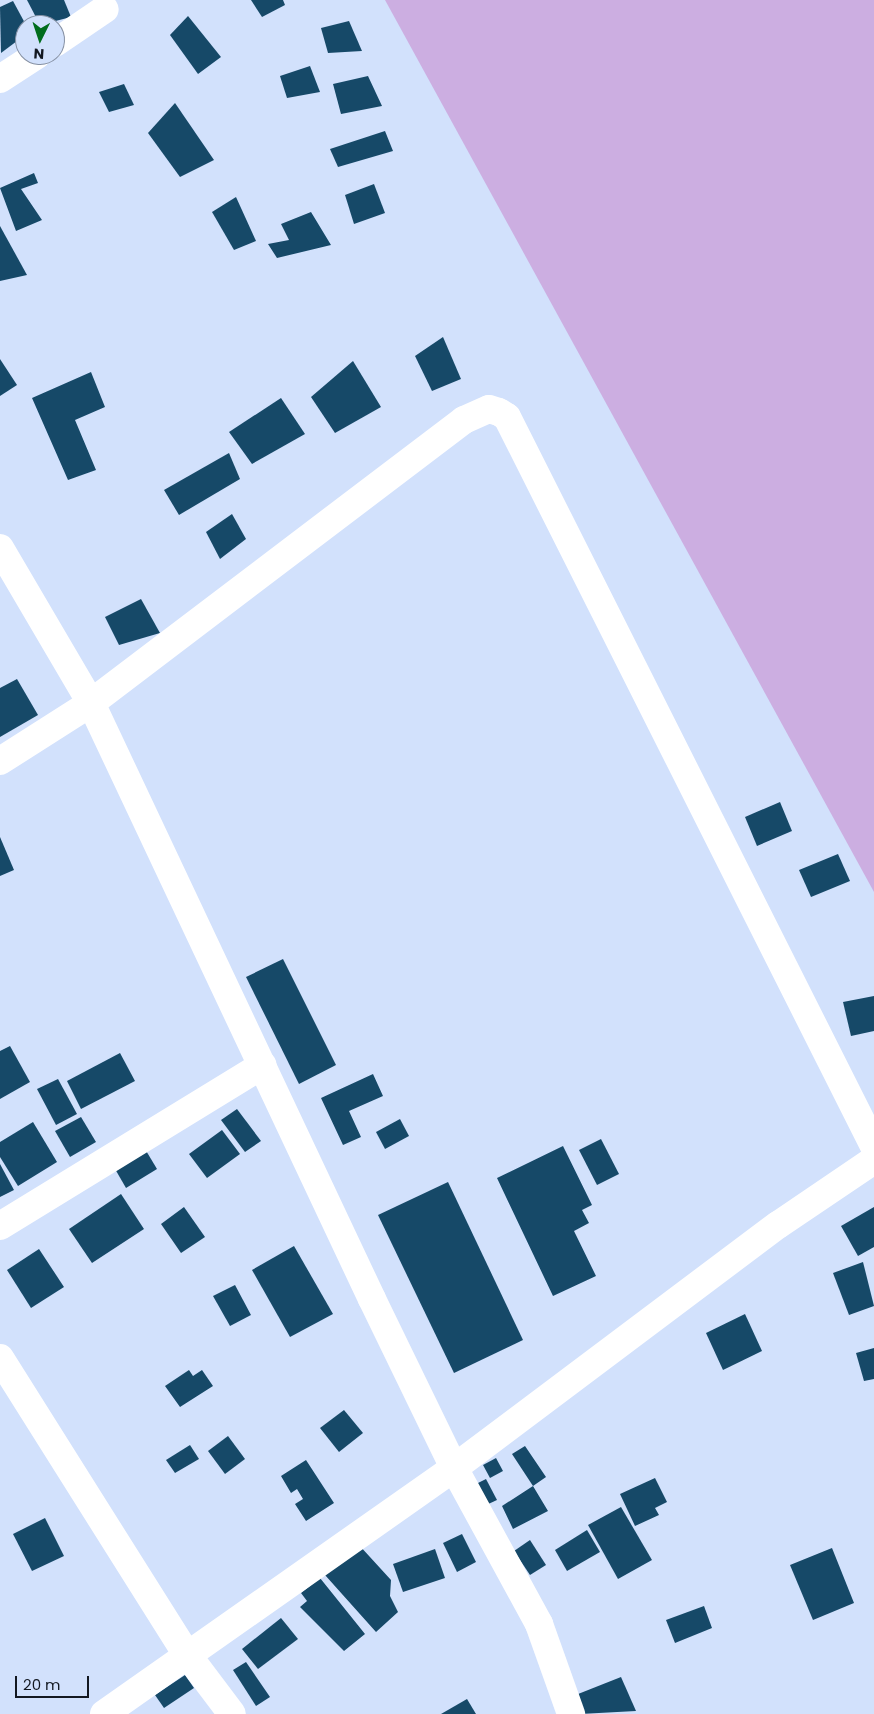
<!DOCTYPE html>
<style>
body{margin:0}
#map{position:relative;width:874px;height:1714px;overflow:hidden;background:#d2e1fc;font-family:Poppins,sans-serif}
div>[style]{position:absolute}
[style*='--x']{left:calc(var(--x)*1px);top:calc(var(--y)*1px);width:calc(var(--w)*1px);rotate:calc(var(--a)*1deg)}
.green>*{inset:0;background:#ccaee1}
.building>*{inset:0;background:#164968}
.minor>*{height:28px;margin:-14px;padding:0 14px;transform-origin:14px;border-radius:14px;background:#fff}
span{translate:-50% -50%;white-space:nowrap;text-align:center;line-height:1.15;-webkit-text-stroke:5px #d2e1fc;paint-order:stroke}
.north{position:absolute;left:15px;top:15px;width:50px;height:50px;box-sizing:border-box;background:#d2e1fc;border:1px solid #8691a4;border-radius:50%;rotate:184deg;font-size:14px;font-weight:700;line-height:20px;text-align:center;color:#131821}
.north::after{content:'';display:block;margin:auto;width:18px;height:22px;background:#016d1d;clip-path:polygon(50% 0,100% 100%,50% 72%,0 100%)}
.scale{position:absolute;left:15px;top:1676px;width:74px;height:22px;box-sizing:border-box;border:2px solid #131821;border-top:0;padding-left:6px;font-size:15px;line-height:18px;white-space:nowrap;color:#131821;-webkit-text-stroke:4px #d2e1fc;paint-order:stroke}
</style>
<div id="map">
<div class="green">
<div style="clip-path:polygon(385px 0,874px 0,874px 892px)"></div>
</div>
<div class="building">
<div style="clip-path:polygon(27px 0,64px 0,71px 17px,40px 25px)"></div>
<div style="clip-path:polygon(251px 0,283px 0,285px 5px,262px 17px)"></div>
<div style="clip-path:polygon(13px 1px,26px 25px,25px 35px,1px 53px,0 7px)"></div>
<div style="clip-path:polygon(188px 16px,221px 57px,198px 74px,170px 35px)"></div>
<div style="clip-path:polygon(349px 21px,362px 51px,328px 53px,321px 28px)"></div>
<div style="clip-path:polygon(310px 66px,320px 92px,287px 98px,280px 76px)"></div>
<div style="clip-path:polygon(368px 76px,382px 106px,341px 114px,333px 84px)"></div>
<div style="clip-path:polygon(124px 84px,134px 105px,109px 112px,99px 92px)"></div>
<div style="clip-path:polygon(175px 103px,214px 160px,180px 177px,148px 133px)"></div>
<div style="clip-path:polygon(385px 131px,393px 151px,338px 167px,330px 149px)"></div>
<div style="clip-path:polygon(34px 173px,38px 183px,21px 189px,42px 220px,16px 231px,0 188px)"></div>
<div style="clip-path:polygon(374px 184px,385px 213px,354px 224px,345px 195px)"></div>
<div style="clip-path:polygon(236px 197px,256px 241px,234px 250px,212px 212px)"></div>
<div style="clip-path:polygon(311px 212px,331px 245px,277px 258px,268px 244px,289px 240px,281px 224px)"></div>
<div style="clip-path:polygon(0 226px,27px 275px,0 281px)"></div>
<div style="clip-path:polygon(443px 337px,461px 379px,432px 391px,415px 356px)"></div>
<div style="clip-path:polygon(0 359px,17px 385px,0 396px)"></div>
<div style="clip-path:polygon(353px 361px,381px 407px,335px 433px,311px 397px)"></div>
<div style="clip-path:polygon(91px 372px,105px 407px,75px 420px,96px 470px,68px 480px,32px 398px)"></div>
<div style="clip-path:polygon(281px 398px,305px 434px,252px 464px,229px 432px)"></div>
<div style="clip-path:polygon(229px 453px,240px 479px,179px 515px,164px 490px)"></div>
<div style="clip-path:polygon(232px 514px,246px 539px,220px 559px,206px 532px)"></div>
<div style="clip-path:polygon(141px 599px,160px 633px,119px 645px,105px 617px)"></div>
<div style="clip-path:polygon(17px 679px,38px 715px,0 737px,0 688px)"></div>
<div style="clip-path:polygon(780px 802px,792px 831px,757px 846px,745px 817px)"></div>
<div style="clip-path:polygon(0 837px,14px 870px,0 876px)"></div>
<div style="clip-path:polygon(838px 854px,850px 881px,811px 897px,799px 870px)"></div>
<div style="clip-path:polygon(283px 959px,336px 1065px,299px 1084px,246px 977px)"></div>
<div style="clip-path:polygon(874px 996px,874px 1031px,851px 1036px,843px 1002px)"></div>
<div style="clip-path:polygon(10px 1046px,30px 1082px,0 1099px,0 1051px)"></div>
<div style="clip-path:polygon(120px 1053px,135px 1081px,81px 1109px,67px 1081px)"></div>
<div style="clip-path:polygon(373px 1074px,383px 1096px,349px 1111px,361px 1137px,343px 1145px,321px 1098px)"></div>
<div style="clip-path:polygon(58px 1079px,77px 1114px,56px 1125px,37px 1089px)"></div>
<div style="clip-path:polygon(237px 1109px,261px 1141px,245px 1152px,221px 1120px)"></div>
<div style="clip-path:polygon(81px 1117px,96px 1142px,70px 1157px,55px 1131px)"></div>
<div style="clip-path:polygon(400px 1119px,409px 1136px,385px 1149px,376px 1132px)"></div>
<div style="clip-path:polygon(33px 1122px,57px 1162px,18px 1186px,0 1157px,0 1142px)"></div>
<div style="clip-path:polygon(222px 1130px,240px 1154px,207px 1178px,189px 1154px)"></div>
<div style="clip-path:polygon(601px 1139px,619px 1174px,597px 1185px,579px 1150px)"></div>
<div style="clip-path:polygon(142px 1144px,157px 1169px,126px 1188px,111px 1162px)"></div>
<div style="clip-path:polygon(563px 1146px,592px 1205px,582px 1210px,589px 1223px,574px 1231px,596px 1276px,553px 1296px,497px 1178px)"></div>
<div style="clip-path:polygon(0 1164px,14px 1190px,0 1197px)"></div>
<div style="clip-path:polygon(448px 1182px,523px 1340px,454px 1373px,378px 1215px)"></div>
<div style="clip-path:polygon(121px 1194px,144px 1229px,92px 1263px,69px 1229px)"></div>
<div style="clip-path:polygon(184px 1207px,205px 1237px,181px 1253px,161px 1224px)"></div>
<div style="clip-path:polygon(874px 1207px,874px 1247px,858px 1256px,841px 1226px)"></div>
<div style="clip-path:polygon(294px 1246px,333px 1314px,290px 1337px,252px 1270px)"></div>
<div style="clip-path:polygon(39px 1249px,64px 1287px,31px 1308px,7px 1270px)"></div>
<div style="clip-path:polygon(863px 1262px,874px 1306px,849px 1315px,833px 1273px)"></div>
<div style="clip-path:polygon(235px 1285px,251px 1315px,230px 1326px,213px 1296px)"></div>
<div style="clip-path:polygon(745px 1314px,762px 1351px,723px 1370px,706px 1333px)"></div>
<div style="clip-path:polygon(874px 1348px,874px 1379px,864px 1381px,856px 1353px)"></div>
<div style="clip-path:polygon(189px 1370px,193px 1376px,202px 1370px,213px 1386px,180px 1407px,165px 1386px)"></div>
<div style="clip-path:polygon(344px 1410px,363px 1433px,339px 1452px,320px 1428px)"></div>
<div style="clip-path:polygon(228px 1436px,245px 1459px,225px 1474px,208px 1451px)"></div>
<div style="clip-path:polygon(190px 1445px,199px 1459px,175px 1473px,166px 1460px)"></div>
<div style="clip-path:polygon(525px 1446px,546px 1477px,533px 1486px,548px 1511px,513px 1529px,502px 1506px,533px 1486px,512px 1454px)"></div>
<div style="clip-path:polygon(496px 1458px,503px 1471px,490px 1478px,483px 1465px)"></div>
<div style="clip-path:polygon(306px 1460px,334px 1503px,306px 1521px,295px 1504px,303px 1499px,297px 1489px,291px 1493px,281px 1476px)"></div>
<div style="clip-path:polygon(655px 1478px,667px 1502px,655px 1508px,659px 1515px,635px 1526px,620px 1494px)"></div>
<div style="clip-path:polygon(486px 1479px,497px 1500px,484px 1506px,474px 1485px)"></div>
<div style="clip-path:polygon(621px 1507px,652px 1560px,618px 1579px,588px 1525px)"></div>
<div style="clip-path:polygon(45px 1518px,64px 1556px,32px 1571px,13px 1534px)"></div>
<div style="clip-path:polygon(587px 1530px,600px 1552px,567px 1571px,555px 1550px)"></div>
<div style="clip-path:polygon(462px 1534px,476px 1562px,457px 1572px,443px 1543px)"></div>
<div style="clip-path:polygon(530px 1540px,546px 1565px,530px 1575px,514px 1551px)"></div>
<div style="clip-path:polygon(359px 1545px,391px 1580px,390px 1596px,398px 1612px,376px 1632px,325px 1575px)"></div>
<div style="clip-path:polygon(832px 1548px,854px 1603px,813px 1620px,790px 1565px)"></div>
<div style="clip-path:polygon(435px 1549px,445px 1578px,403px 1592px,393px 1564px)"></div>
<div style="clip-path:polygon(320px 1578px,365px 1634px,344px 1651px,300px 1607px,307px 1601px,301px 1593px)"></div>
<div style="clip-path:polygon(704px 1606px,712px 1628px,675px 1643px,666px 1620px)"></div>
<div style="clip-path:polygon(281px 1618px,298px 1639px,258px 1669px,242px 1649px)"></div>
<div style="clip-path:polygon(246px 1662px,270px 1697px,256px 1706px,233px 1670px)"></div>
<div style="clip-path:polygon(185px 1675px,194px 1688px,164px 1708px,155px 1695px)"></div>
<div style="clip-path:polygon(621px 1677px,636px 1711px,580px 1714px,573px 1696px)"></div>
<div style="clip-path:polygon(467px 1699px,476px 1714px,441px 1714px)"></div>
</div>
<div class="minor">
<div style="--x:55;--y:43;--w:60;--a:-34.2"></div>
<div style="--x:0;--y:79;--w:44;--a:-33"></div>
<div style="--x:0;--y:548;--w:180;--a:59.6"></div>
<div style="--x:91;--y:703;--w:659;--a:64.76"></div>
<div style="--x:372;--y:1299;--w:188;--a:64.1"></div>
<div style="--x:454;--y:1468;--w:178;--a:61.4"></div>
<div style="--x:539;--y:1624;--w:96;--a:70.4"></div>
<div style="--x:0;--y:761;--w:108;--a:-32.5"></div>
<div style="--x:91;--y:703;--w:468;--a:-37.2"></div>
<div style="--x:464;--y:420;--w:27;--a:-24"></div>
<div style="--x:489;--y:409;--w:10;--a:17"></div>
<div style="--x:499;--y:412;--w:9;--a:32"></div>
<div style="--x:507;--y:417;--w:816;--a:63.28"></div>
<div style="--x:0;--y:1226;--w:308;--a:-31.5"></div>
<div style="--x:0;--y:1358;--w:349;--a:57.8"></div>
<div style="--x:186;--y:1653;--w:76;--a:53"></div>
<div style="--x:104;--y:1714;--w:428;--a:-35.1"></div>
<div style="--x:454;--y:1468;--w:405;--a:-36.9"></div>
<div style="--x:778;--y:1225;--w:116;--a:-34.1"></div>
</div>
<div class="north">N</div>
<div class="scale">20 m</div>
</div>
